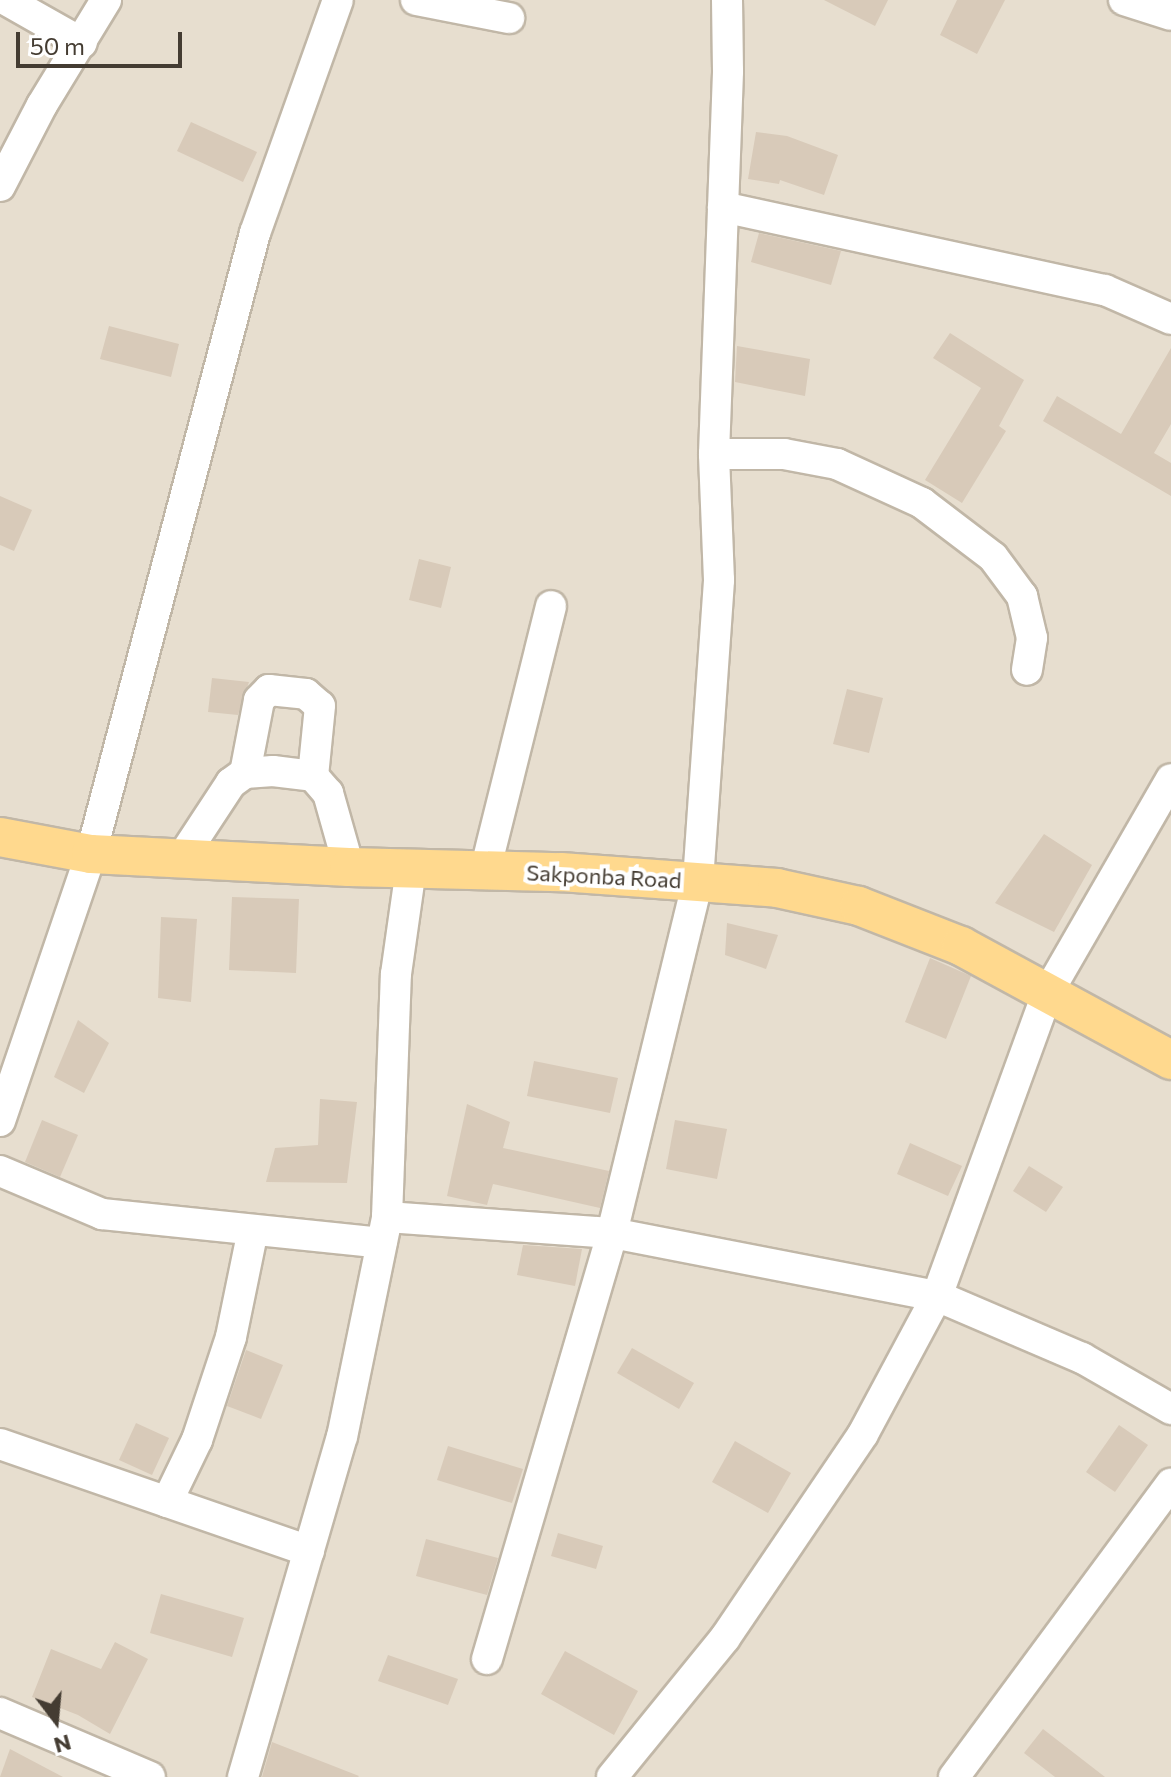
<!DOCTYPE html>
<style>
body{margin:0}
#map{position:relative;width:1171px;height:1777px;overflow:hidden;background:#f3ece1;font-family:Commissioner,sans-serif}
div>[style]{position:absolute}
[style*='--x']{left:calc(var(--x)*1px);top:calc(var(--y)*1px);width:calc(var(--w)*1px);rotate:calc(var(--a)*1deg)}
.residential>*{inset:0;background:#e7decf}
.building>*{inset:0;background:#d8cab9}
.roads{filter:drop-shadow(2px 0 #c1b7a7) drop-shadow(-2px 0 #c1b7a7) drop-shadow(0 2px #c1b7a7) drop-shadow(0 -2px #c1b7a7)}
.minor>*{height:30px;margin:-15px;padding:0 15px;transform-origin:15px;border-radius:15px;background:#fff}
.major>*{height:38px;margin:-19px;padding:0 19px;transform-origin:19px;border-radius:19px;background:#ffd98e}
span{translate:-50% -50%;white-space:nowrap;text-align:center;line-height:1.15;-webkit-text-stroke:8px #fff;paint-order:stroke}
.street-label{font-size:22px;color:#443c32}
.north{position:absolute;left:16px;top:1681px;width:80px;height:80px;-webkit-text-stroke:6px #fff;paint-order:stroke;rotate:164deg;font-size:22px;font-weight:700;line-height:32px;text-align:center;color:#443c32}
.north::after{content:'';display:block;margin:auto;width:28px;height:36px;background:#443c32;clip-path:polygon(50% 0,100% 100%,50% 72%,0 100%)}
.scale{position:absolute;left:16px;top:32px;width:166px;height:36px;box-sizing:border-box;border:4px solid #443c32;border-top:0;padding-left:10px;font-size:24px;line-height:28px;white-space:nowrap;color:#443c32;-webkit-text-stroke:6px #fff;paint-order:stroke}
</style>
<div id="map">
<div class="residential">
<div style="clip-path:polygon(0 0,1171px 0,1171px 1777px,0 1777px)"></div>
</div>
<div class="building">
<div style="clip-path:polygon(824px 0,888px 0,875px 26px)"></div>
<div style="clip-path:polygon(957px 0,1005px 0,977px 54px,940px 35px)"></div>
<div style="clip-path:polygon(191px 122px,257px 152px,243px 182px,177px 151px)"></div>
<div style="clip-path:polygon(756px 132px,787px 136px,838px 155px,824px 195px,780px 180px,779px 184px,748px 179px)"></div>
<div style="clip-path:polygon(759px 233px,841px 251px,831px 285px,751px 262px)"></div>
<div style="clip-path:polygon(109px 326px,179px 344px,171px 377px,100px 359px)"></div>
<div style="clip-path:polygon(950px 333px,1024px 380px,999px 426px,1006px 431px,962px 503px,925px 480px,981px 388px,933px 358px)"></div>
<div style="clip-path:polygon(737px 346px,810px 359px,805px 396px,735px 382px)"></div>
<div style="clip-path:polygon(1171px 348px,1171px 424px,1154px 453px,1171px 463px,1171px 496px,1043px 421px,1057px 396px,1121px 434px)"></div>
<div style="clip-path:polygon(0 496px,32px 510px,14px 551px,0 545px)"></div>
<div style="clip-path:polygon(419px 559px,451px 567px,441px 608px,409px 600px)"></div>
<div style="clip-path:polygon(212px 678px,249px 682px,238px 715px,208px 712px)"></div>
<div style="clip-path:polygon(847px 689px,883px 698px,869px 753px,833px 744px)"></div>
<div style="clip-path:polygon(1044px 834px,1092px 865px,1054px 932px,995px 903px)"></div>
<div style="clip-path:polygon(232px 897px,299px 899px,296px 973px,229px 970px)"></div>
<div style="clip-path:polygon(161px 917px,197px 919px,191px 1002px,158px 998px)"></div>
<div style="clip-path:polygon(727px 923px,778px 935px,766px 969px,725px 955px)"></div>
<div style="clip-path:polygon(930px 958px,971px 976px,946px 1039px,905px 1022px)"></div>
<div style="clip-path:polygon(78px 1020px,109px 1043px,84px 1093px,54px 1077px)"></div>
<div style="clip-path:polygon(534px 1061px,618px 1078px,610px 1113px,527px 1096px)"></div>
<div style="clip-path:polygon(320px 1099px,357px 1102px,347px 1183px,266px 1182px,275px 1148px,318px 1145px)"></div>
<div style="clip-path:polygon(467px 1104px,510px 1122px,503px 1148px,609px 1171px,600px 1208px,493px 1184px,487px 1205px,447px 1196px)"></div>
<div style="clip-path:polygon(42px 1120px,78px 1135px,60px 1177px,25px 1162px)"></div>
<div style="clip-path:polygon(675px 1120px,727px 1129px,717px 1179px,666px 1169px)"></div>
<div style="clip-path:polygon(910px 1143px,962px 1166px,948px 1196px,897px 1174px)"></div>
<div style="clip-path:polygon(1029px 1166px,1063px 1187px,1046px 1212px,1013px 1191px)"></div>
<div style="clip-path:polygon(523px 1245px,582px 1249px,575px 1286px,517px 1275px)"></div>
<div style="clip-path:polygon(632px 1348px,694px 1383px,679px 1409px,617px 1373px)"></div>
<div style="clip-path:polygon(246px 1350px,283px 1365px,261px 1419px,227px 1406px)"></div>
<div style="clip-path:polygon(136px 1423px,169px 1438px,152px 1475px,119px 1460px)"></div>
<div style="clip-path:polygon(1119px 1425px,1148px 1445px,1115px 1492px,1086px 1472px)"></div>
<div style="clip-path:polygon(735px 1441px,791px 1473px,768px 1513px,712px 1482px)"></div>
<div style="clip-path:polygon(448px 1446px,523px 1469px,512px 1503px,437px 1480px)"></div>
<div style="clip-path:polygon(558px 1533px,603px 1546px,596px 1569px,551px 1556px)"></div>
<div style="clip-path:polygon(426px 1539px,498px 1558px,487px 1595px,416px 1576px)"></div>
<div style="clip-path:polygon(161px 1594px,244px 1618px,232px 1657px,150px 1633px)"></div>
<div style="clip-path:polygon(115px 1642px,148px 1659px,110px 1734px,78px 1715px,32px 1697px,51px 1649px,101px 1669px)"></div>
<div style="clip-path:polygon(565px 1651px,638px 1691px,614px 1735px,541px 1694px)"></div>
<div style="clip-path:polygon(388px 1655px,458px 1679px,448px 1705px,378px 1681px)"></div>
<div style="clip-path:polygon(1043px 1729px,1105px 1777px,1055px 1777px,1024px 1753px)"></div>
<div style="clip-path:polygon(272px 1742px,359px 1776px,358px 1777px,262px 1777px)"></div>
<div style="clip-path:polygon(10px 1749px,63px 1777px,0 1777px)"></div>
</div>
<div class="roads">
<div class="minor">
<div style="--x:6;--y:0;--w:87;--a:29.5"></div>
<div style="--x:416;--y:0;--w:95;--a:11"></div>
<div style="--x:1124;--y:0;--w:49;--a:17.7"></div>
<div style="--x:0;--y:186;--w:91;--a:-62.6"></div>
<div style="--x:42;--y:105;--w:123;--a:-58.6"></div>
<div style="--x:723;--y:207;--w:391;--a:12.3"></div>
<div style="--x:1105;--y:290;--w:72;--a:23.7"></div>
<div style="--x:714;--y:454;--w:70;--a:0"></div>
<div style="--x:784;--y:454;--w:54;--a:10.7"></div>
<div style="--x:837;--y:464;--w:94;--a:24.6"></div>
<div style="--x:922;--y:503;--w:89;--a:37.3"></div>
<div style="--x:993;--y:557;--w:49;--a:53.4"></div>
<div style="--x:1022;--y:596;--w:43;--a:76.6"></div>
<div style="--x:1032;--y:638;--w:32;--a:99"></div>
<div style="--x:245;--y:773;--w:74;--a:-79.1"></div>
<div style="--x:259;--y:700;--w:14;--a:-45"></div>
<div style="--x:269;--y:690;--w:37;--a:6"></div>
<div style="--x:306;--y:694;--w:18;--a:41"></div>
<div style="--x:320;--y:706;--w:70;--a:95.7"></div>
<div style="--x:181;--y:859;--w:91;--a:-56.7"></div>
<div style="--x:231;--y:783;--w:17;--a:-36"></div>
<div style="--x:245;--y:773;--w:28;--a:-4"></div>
<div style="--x:273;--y:771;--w:40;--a:7.1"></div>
<div style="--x:313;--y:776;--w:23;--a:49"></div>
<div style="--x:328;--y:793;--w:77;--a:74.2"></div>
<div style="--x:485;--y:871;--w:273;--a:-76"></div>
<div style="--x:0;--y:1121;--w:282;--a:-71.2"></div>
<div style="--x:91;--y:854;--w:642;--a:-75.21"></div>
<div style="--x:255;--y:233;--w:247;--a:-70.4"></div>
<div style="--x:0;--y:1171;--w:111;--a:22.9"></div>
<div style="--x:102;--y:1214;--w:281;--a:5.9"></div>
<div style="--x:387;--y:1217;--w:226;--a:4.1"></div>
<div style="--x:612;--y:1233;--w:331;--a:11"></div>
<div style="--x:937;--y:1296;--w:158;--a:23.2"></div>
<div style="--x:1082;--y:1358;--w:103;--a:29.8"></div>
<div style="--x:0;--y:1444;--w:327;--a:19.1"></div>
<div style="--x:167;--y:1502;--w:69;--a:-64.2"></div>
<div style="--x:197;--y:1440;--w:108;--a:-71.7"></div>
<div style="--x:231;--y:1337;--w:109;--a:-78.4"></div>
<div style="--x:487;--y:1659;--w:444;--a:-73.6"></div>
<div style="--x:612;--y:1233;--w:362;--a:-76.3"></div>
<div style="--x:698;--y:881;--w:302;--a:-86"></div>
<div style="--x:719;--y:580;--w:126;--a:-92.3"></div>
<div style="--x:714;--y:454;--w:383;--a:-87.9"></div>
<div style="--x:728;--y:71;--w:71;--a:-90.8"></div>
<div style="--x:0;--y:1713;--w:163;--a:23.1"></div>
<div style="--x:243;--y:1777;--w:354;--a:-73.8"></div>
<div style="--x:342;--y:1437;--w:225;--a:-78.4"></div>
<div style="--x:387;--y:1217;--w:243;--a:-87.9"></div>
<div style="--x:396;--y:974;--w:106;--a:-81.9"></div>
<div style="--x:612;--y:1777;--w:179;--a:-50.9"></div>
<div style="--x:725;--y:1638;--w:246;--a:-55.9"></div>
<div style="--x:863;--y:1434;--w:157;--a:-61.8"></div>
<div style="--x:937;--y:1296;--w:321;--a:-70"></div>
<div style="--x:1047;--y:994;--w:248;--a:-60"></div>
<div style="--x:954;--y:1777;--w:365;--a:-53.5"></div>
</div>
<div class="major">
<div style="--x:0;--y:837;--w:93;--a:10.6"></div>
<div style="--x:91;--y:854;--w:258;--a:2.9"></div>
<div style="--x:349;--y:867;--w:212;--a:1.4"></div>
<div style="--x:561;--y:872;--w:217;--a:4.2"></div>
<div style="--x:777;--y:888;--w:84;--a:12.4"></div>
<div style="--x:859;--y:906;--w:110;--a:21.4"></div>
<div style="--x:961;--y:946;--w:239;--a:28.5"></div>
</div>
</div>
<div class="street-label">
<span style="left:604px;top:876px;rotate:3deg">Sakponba Road</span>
</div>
<div class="north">N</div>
<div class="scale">50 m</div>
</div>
